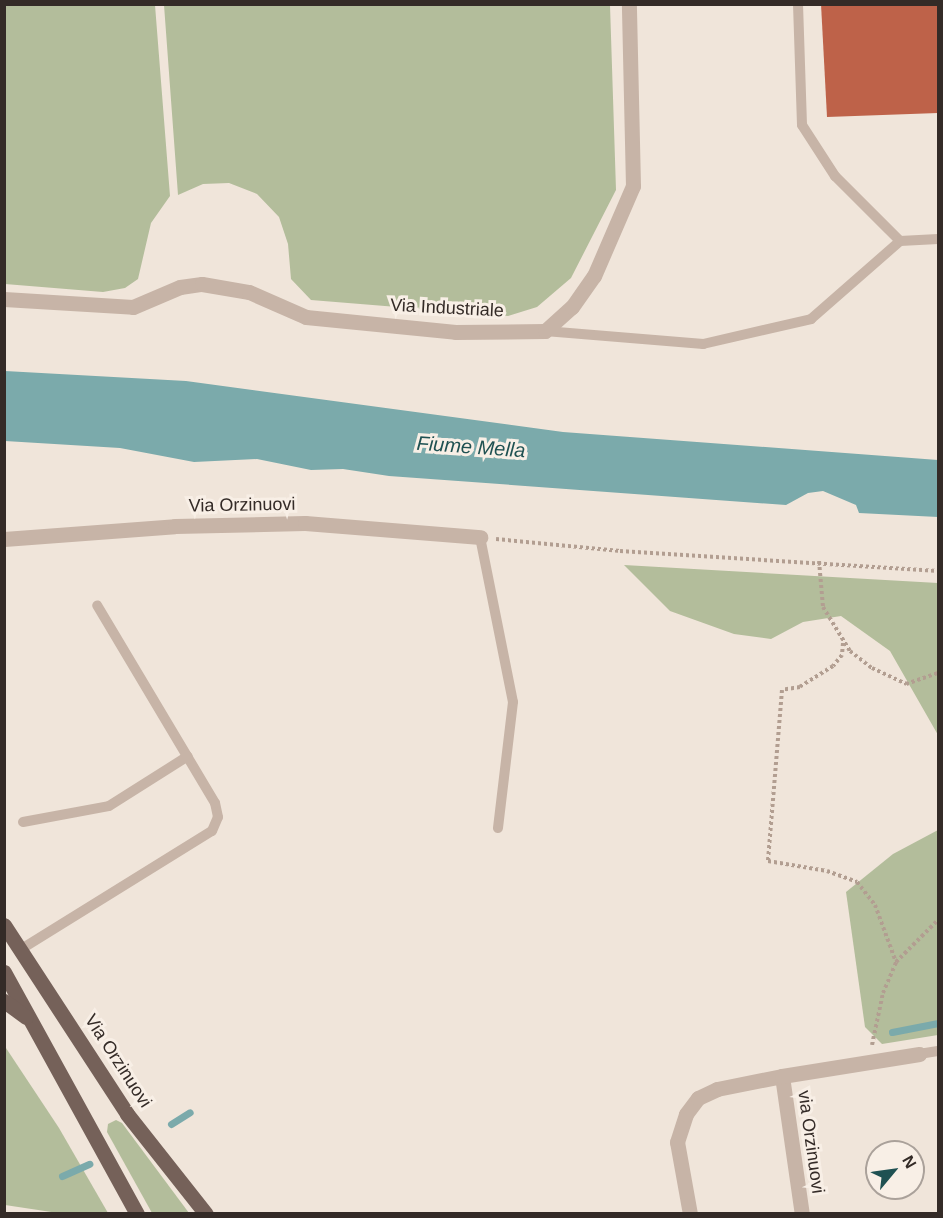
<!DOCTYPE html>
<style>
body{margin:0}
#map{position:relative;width:943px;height:1218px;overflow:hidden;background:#f0e5da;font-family:Helvetica,sans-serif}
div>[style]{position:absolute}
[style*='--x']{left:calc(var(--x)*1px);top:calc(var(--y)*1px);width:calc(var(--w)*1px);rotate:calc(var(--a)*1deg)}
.green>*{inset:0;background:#b3bd9b}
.water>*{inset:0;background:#7baaab}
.stream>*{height:7px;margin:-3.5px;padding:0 3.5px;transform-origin:3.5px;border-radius:3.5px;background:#7baaab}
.building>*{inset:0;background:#be6249}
.path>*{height:4px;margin-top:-2px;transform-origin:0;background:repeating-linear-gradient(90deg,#b29e91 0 3px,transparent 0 6px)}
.lane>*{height:10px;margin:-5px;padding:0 5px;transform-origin:5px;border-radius:5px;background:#c7b4a7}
.street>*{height:15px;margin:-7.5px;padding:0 7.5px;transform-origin:7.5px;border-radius:7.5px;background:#c7b4a7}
.primary>*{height:15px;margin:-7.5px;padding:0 7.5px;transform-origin:7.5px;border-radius:7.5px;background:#756159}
span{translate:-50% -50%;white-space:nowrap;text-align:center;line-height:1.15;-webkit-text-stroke:6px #f8efe6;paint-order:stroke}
.street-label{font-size:18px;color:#342b27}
.water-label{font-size:20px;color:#1f5152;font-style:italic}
.frame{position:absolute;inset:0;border:6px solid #342b27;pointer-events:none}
.north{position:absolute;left:865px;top:1140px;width:60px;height:60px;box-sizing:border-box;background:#f8efe6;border:2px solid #aaa19a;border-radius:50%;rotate:61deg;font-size:16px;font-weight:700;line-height:24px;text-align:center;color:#342b27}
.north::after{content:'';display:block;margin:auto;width:21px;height:27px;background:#1f5152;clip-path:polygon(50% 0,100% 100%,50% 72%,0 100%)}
</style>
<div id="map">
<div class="green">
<div style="clip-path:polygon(4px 5px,155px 5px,170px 196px,151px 223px,138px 279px,125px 288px,103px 292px,5px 284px)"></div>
<div style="clip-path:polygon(164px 5px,610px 5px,616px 190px,571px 278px,537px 307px,508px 316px,311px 300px,291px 279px,288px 244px,279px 217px,257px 194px,229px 183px,203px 184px,178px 195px)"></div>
<div style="clip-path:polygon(624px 565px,938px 583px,938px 735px,890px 651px,841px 616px,803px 622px,771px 639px,734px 634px,670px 611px)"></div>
<div style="clip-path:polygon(938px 830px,938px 1035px,882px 1044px,865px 1027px,846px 892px,893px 854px)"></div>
<div style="clip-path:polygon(4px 1045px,59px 1128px,108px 1213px,58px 1213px,5px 1205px)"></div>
<div style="clip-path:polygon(116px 1120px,122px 1123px,189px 1213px,152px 1213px,107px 1132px,108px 1124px)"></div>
</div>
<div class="water">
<div style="clip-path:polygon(5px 371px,186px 381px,563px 432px,938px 460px,938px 517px,859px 513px,856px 505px,823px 491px,808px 493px,786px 505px,389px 476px,343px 469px,311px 470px,257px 459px,194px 462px,120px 448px,5px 441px)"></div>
</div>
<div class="stream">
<div style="--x:892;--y:1032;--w:47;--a:-11.1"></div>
<div style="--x:171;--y:1124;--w:22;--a:-32"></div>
<div style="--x:62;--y:1176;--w:30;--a:-24"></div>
</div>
<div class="building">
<div style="clip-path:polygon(821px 4px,938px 4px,938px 113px,827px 117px)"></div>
</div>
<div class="path">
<div style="--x:496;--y:539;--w:125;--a:5.5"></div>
<div style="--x:620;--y:551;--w:319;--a:3.6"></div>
<div style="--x:819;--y:561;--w:46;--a:85"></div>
<div style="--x:823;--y:607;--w:52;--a:58.5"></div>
<div style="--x:850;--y:651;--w:28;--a:38"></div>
<div style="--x:872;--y:668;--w:38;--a:25"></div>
<div style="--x:906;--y:684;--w:34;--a:-19"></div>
<div style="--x:843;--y:643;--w:12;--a:95"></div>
<div style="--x:842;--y:655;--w:14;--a:129"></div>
<div style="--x:833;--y:666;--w:39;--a:148"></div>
<div style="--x:800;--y:687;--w:18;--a:171"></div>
<div style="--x:782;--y:690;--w:172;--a:94.7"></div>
<div style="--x:768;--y:861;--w:60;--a:9.6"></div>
<div style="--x:827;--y:871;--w:32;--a:20"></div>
<div style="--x:857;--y:882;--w:29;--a:52"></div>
<div style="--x:875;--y:905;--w:61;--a:69.8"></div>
<div style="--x:872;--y:1045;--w:53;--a:-78.1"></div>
<div style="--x:883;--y:993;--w:34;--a:-67"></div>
<div style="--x:896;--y:962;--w:59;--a:-45"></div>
</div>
<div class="lane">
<div style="--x:798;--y:4;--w:121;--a:88.1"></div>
<div style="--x:802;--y:125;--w:61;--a:57.1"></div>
<div style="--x:835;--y:176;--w:92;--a:45"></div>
<div style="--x:545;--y:331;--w:159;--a:4.7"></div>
<div style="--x:703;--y:344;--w:111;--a:-13"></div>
<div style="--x:811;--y:319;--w:118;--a:-41.2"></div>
<div style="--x:900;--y:241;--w:38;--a:-3"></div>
<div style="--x:480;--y:537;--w:168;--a:78.7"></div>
<div style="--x:513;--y:702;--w:127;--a:96.8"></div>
<div style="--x:23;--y:822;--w:87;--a:-10.5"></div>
<div style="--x:109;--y:806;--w:93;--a:-32.3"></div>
<div style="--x:23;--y:948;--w:222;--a:-31.8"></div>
<div style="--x:212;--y:831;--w:15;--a:-67"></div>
<div style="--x:218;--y:817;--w:14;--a:-102"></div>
<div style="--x:215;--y:803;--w:230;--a:-120.8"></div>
<div style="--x:919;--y:1054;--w:19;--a:-9"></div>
</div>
<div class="street">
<div style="--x:4;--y:299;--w:129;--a:3.5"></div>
<div style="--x:133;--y:307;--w:51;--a:-23.1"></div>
<div style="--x:180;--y:287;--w:22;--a:-8"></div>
<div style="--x:202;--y:284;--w:48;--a:9.7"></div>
<div style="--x:249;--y:292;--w:62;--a:23.7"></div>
<div style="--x:306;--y:317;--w:150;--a:5.7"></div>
<div style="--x:455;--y:332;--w:90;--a:-0.6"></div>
<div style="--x:545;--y:331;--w:36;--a:-42"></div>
<div style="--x:572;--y:307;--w:38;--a:-55"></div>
<div style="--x:594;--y:276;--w:98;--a:-66.6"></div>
<div style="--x:633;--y:186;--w:182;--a:-91.3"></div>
<div style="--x:4;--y:539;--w:171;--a:-4.3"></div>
<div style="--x:175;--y:526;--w:130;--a:-1.3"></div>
<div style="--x:305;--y:523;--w:176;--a:4.6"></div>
<div style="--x:782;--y:1076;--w:139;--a:81.8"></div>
<div style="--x:690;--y:1214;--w:73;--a:-100.2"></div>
<div style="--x:677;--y:1142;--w:29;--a:-72"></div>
<div style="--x:686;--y:1114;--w:20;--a:-53"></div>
<div style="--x:698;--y:1098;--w:21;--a:-25"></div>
<div style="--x:717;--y:1089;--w:66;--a:-11.3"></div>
<div style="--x:782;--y:1076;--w:139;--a:-9.1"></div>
</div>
<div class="primary">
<div style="--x:4;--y:925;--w:225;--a:56.9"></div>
<div style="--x:127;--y:1114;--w:127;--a:51.7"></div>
<div style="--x:4;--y:972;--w:276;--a:61.2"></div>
<div style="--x:4;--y:1001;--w:27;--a:36"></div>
</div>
<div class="street-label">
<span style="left:447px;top:308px;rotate:3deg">Via Industriale</span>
<span style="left:242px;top:505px;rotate:-1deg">Via Orzinuovi</span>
<span style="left:118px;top:1061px;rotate:57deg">Via Orzinuovi</span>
<span style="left:811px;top:1142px;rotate:82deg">via Orzinuovi</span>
</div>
<div class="water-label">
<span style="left:471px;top:447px;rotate:4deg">Fiume Mella</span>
</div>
<div class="frame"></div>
<div class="north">N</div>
</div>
